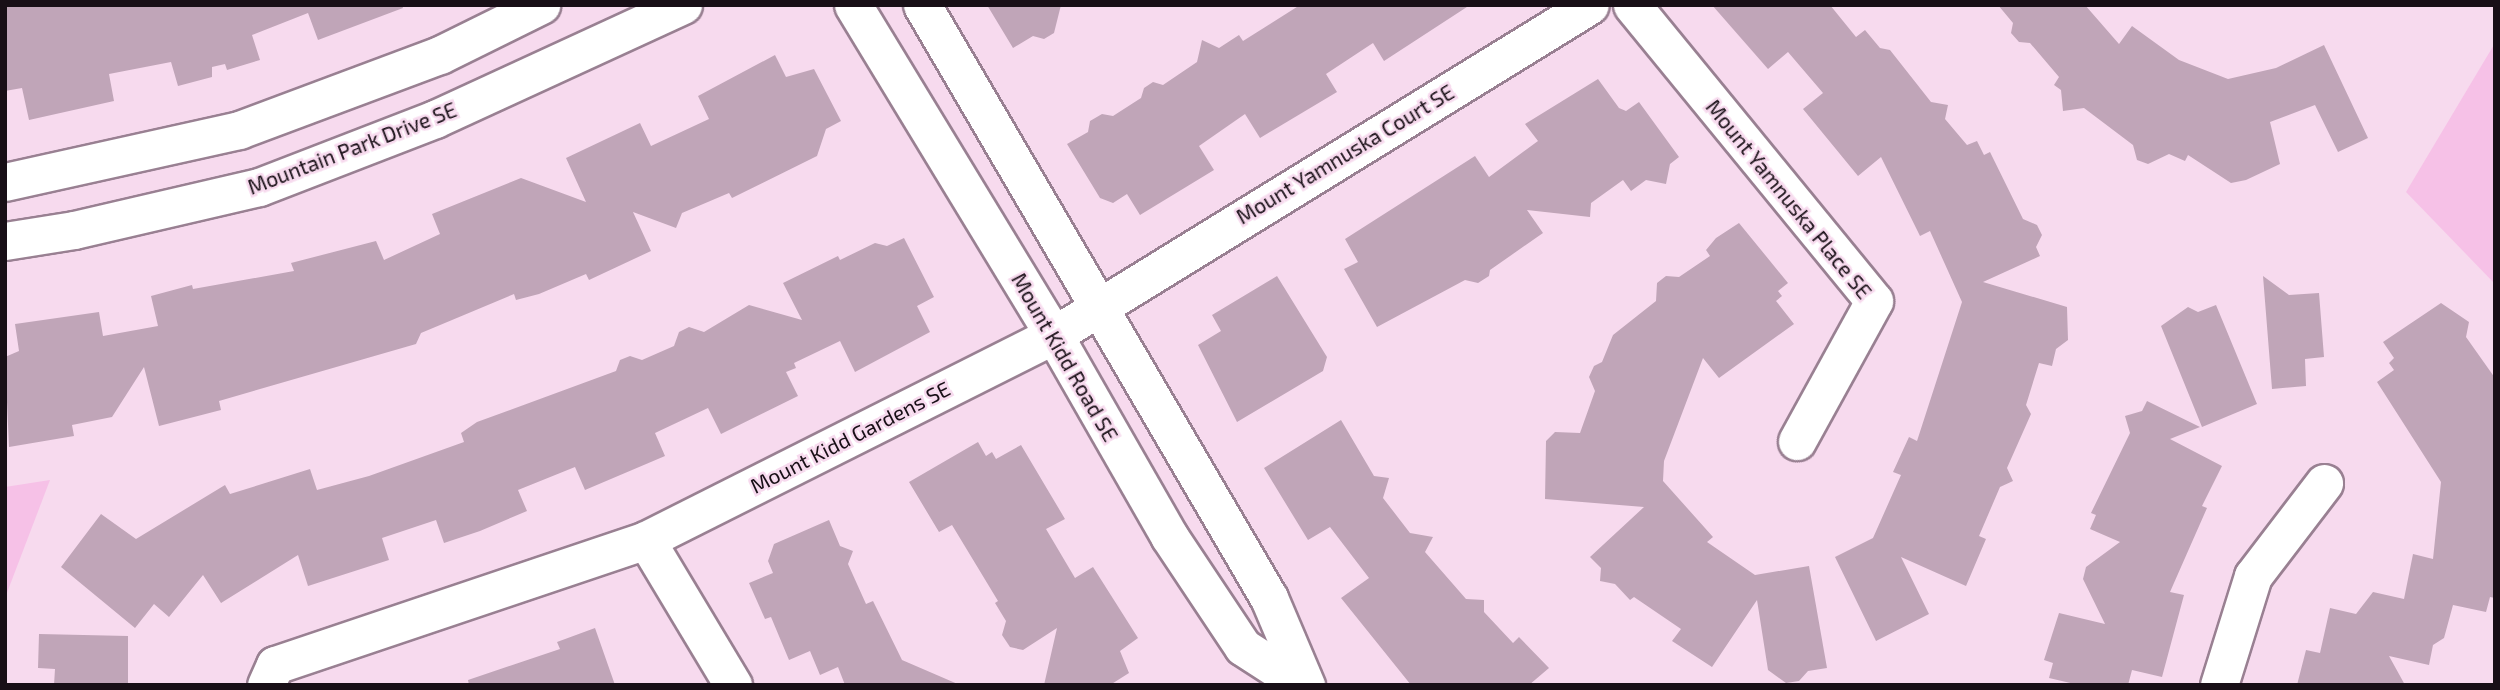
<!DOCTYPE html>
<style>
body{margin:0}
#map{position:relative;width:2500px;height:690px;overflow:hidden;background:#f7daee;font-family:"Exo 2",sans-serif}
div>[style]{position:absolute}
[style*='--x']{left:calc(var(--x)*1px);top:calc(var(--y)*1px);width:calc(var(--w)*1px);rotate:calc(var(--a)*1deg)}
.green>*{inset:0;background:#f6c1e7}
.building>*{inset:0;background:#c0a5b8}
.roads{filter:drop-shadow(2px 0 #998092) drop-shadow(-2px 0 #998092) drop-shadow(0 2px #998092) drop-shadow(0 -2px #998092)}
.minor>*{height:37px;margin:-18.5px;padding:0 18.5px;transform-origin:18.5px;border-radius:18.5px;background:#fff}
span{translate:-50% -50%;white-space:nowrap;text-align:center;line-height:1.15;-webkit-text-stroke:5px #f7daee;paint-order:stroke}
.street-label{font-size:21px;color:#180f16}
.frame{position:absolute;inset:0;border:7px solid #180f16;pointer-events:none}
</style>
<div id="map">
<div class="green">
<div style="clip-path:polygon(2495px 43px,2495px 284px,2406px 192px)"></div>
<div style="clip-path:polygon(50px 480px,5px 598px,5px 487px)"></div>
</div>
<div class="building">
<div style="clip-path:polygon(5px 5px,402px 5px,403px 8px,318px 40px,308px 13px,252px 35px,260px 60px,227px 70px,225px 64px,212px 67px,212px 77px,178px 86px,171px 62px,109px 74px,114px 101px,29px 120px,22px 88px,5px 91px)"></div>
<div style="clip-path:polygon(987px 5px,1061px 5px,1054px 33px,1044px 39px,1033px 36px,1013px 48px)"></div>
<div style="clip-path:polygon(1300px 5px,1470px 5px,1384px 61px,1373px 43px,1326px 74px,1337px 92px,1260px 138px,1245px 114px,1199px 146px,1214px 170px,1140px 215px,1127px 194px,1113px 203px,1100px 198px,1067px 144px,1088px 132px,1090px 121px,1102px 114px,1113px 116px,1141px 98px,1144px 88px,1153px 82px,1163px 85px,1197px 62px,1202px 40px,1219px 48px,1239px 35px,1243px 41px)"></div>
<div style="clip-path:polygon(1712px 5px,1830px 5px,1856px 37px,1865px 30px,1880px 48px,1890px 50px,1931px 102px,1948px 105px,1945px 119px,1967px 145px,1977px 141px,1984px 155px,1990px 152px,2023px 219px,2037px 225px,2042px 235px,2036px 247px,2040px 256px,1983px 282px,2067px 307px,2068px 340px,2056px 349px,2052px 366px,2039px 363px,2026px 405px,2031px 414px,2007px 468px,2013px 481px,2000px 487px,1979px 536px,1986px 539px,1966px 586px,1901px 557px,1929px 614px,1876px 641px,1835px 557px,1873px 538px,1901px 475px,1893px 472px,1909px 437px,1917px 441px,1962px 302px,1930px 231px,1920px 236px,1881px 157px,1858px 176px,1803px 109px,1823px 93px,1788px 52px,1768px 69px)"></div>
<div style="clip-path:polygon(1998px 5px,2085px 5px,2119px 44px,2132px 26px,2179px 60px,2228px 79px,2276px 68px,2324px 45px,2368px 138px,2338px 152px,2315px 105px,2270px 122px,2280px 164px,2246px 180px,2231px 183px,2188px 155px,2185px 161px,2169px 154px,2148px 164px,2137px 160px,2133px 145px,2084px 108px,2063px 111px,2061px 90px,2054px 85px,2059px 77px,2030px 43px,2019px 42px,2011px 33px,2013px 23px)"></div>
<div style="clip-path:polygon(775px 55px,786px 77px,814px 69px,841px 121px,826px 129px,817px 156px,732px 198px,729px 193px,682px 213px,676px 228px,633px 212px,651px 251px,589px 280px,586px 274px,539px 294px,516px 300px,514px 294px,421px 333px,416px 344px,219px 401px,221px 410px,159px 426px,144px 367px,112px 417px,72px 425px,74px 436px,9px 447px,5px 357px,19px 351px,15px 324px,99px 312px,103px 336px,158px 326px,151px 296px,192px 285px,193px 289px,294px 271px,291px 263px,376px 241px,384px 260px,440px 234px,432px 214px,521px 178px,586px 202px,566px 158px,640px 123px,651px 146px,709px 119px,698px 96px)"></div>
<div style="clip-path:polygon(1598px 79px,1619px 108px,1626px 111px,1639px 102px,1679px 157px,1670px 164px,1666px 184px,1646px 180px,1631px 191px,1623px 180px,1591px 203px,1590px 217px,1527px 210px,1543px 233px,1490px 270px,1489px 276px,1478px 283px,1465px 280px,1377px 327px,1344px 269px,1358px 262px,1345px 239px,1475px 156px,1489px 177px,1538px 141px,1525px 124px)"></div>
<div style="clip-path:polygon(1739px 223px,1788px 283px,1778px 291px,1782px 296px,1776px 301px,1794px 324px,1719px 378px,1703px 358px,1664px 461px,1663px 481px,1713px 537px,1707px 542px,1755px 575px,1809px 566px,1827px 668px,1808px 671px,1799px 681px,1786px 683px,1768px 670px,1757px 600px,1712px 667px,1672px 641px,1681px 629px,1634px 597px,1630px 600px,1615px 584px,1600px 581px,1601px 568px,1590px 557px,1644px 507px,1545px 499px,1546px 441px,1555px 432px,1580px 433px,1595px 391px,1589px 377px,1594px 366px,1602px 362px,1613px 335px,1656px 301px,1657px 283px,1666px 276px,1679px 277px,1710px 256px,1706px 250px,1716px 238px)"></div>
<div style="clip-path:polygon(904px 238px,934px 297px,917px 306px,930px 332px,855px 372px,840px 341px,794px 363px,796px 368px,786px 372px,798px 396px,721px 434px,708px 408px,655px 433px,665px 456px,585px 490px,575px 467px,518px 490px,527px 511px,480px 531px,444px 543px,436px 520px,382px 538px,389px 560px,308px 586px,298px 555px,221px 603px,203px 575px,169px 617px,154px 604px,135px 628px,61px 567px,101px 514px,136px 539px,225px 485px,230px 494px,310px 469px,317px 490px,369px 476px,464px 442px,461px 433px,477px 422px,616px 371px,620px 360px,630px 356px,642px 360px,674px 346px,679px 332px,689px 327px,704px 332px,749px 305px,802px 320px,783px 283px,838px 256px,840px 260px,875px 243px,887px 246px)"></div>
<div style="clip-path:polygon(1277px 276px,1327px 357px,1323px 371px,1237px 422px,1198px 345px,1221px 331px,1212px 315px)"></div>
<div style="clip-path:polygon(2263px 276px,2289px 295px,2319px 293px,2324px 357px,2305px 359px,2306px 386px,2272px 389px)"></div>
<div style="clip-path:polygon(2441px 303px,2469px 322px,2466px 337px,2495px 378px,2495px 598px,2490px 597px,2486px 612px,2453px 605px,2444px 638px,2433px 645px,2429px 665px,2389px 656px,2405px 685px,2297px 685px,2306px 650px,2320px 653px,2330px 608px,2356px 614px,2373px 592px,2404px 599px,2413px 554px,2433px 559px,2441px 482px,2377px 382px,2394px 370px,2389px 363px,2394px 358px,2383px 342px)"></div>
<div style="clip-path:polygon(2216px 305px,2257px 404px,2202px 427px,2161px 326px,2188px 307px,2198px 312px)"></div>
<div style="clip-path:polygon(2147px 401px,2200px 427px,2170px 439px,2222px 466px,2202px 506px,2207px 508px,2170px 592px,2184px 595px,2162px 677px,2132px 670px,2128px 685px,2079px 685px,2049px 678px,2053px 663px,2044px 660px,2059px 613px,2105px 624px,2083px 579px,2086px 567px,2120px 542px,2090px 529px,2096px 515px,2091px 513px,2130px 433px,2125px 416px,2142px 411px)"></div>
<div style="clip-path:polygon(1341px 420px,1374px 476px,1389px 478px,1383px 498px,1410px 533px,1433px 537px,1425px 552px,1466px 599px,1484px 600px,1484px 612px,1513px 643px,1519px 637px,1549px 668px,1529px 685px,1411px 685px,1341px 598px,1369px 578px,1330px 527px,1308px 540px,1264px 468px)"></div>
<div style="clip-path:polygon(978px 442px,986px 456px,992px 452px,996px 459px,1021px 445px,1065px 519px,1046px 529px,1075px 578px,1093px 567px,1138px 638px,1120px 651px,1129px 673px,1110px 685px,1044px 685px,1057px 628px,1023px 650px,1010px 647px,1002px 635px,1006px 621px,995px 603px,998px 601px,952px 525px,939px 532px,909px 482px)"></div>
<div style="clip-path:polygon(829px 520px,840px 546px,853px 551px,848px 564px,866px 604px,873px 601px,902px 660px,960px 685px,845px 685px,838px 667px,820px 675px,810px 651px,789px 660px,771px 617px,765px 619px,749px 583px,773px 573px,768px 561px,774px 544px)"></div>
<div style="clip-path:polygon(595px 628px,615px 685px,469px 685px,468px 680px,560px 649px,557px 642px)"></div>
<div style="clip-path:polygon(39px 634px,128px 636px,128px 685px,54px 685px,55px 669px,38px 668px)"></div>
</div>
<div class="roads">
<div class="minor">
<div style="--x:853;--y:5;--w:386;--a:58.7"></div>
<div style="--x:1054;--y:335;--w:232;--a:60.2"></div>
<div style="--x:1169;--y:536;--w:133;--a:56.3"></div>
<div style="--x:1243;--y:647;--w:70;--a:32.8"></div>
<div style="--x:922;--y:5;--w:687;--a:59.67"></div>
<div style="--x:1269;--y:598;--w:95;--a:67"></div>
<div style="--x:1632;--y:5;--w:382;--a:50.7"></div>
<div style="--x:1874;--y:301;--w:160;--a:118.8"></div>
<div style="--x:5;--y:182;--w:240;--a:-12.5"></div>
<div style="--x:239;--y:130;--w:215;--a:-20.5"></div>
<div style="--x:440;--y:55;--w:113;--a:-26.3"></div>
<div style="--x:5;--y:241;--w:70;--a:-9.1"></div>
<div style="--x:74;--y:230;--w:190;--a:-13.1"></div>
<div style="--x:259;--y:187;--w:189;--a:-21.1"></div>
<div style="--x:435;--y:119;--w:273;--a:-24.7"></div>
<div style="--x:646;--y:540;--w:169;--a:59"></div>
<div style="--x:266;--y:685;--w:22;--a:-66"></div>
<div style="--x:275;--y:665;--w:391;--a:-18.6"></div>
<div style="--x:646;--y:540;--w:457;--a:-26.7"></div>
<div style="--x:1054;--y:335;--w:629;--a:-31.62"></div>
<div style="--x:2219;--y:685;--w:114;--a:-72.7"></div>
<div style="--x:2253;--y:576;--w:117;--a:-52.6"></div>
</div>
</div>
<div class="street-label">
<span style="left:352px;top:148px;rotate:-21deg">Mountain Park Drive SE</span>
<span style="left:1345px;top:154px;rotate:-31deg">Mount Yamnuska Court SE</span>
<span style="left:1789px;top:199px;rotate:51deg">Mount Yamnuska Place SE</span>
<span style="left:1065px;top:357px;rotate:60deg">Mount Kidd Road SE</span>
<span style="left:850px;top:437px;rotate:-27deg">Mount Kidd Gardens SE</span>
</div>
<div class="frame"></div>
</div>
